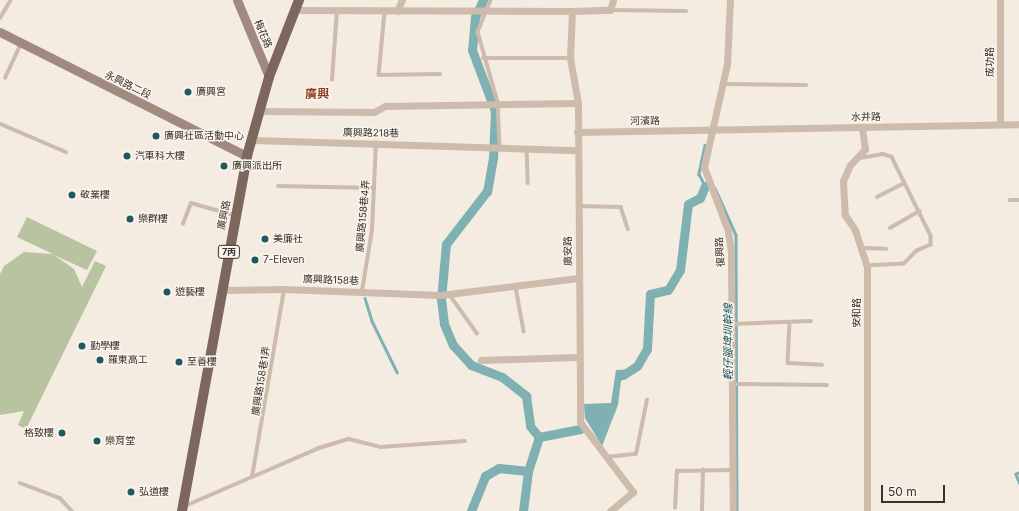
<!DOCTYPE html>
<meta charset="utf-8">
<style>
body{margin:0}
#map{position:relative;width:1019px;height:511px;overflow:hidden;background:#f4ebe1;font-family:Inter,"Noto Sans TC",sans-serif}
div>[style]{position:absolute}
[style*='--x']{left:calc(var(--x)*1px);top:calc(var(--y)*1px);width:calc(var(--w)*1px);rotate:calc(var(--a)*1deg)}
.green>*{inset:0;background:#b8c4a0}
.water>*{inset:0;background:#7fb0b2}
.stream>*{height:2.5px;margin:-1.25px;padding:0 1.25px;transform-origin:1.25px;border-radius:1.25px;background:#7fb0b2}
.canal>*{height:9px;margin:-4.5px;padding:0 4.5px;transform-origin:4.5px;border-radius:4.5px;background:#7fb0b2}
.lane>*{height:3.5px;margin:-1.75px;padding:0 1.75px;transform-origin:1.75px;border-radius:1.75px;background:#cdbbac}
.street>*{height:7px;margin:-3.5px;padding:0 3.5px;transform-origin:3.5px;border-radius:3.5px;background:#cdbbac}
.secondary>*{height:9px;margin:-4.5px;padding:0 4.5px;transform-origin:4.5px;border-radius:4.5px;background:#a18a7d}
.primary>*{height:10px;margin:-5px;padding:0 5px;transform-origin:5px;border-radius:5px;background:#7d675c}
.dots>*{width:11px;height:11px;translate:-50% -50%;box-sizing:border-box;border:2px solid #fbf5ee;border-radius:50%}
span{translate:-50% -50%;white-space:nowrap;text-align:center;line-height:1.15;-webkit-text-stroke:3px #fbf5ee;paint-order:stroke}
.shield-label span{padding:1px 3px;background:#fbf5ee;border:1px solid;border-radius:3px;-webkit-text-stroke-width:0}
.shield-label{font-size:9px;color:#3b302b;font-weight:700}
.street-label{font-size:10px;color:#3b302b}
.poi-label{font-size:10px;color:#3b302b}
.left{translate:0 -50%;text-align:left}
.right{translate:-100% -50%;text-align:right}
.water-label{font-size:11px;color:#1f5a5e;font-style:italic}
.quarter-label{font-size:12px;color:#8c3b22;font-weight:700}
.scale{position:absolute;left:881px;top:485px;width:64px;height:18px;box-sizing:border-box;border:2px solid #3b302b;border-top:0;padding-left:5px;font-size:12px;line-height:14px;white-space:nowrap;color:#3b302b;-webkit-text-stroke:3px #fbf5ee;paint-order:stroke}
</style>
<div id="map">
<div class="green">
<div style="clip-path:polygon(27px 217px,97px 251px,87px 270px,54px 255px,74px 269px,82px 287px,95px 261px,106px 266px,26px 429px,18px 425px,24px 411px,0 415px,0 274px,4px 266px,24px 252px,53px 254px,17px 237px)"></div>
</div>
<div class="water">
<div style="clip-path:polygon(638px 369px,621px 381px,618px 405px,602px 446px,585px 418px,584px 404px,611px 403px,616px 370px)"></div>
</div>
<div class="stream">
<div style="--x:705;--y:145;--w:30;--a:102"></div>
<div style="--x:699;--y:174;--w:13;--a:63"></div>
<div style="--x:705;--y:186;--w:4;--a:0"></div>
<div style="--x:715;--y:188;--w:51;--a:65.9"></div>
<div style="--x:736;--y:235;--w:276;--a:89.8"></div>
<div style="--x:365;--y:298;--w:24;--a:73"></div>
<div style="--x:372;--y:321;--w:57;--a:63.9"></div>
<div style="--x:1019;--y:473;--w:3;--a:162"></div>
<div style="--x:1016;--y:474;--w:9;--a:69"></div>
</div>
<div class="canal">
<div style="--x:483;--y:0;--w:19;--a:115"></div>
<div style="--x:475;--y:17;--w:33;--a:95"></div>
<div style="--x:472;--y:50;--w:65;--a:69.3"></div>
<div style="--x:495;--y:111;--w:47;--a:92.4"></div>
<div style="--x:493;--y:158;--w:34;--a:100"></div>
<div style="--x:487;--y:191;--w:67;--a:127.7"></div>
<div style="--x:446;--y:244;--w:55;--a:95.2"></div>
<div style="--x:441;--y:299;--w:25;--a:83"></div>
<div style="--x:444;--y:324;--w:23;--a:67"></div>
<div style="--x:453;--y:345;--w:27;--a:48"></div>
<div style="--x:471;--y:365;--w:33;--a:21"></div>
<div style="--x:502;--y:377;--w:31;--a:38"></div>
<div style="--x:526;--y:396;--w:30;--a:82"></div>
<div style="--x:530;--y:426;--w:14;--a:51"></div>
<div style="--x:623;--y:375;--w:17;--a:-33"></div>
<div style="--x:637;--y:366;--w:20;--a:-60"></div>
<div style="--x:647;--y:349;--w:55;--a:-86.9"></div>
<div style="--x:650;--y:294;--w:18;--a:-13"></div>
<div style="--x:668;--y:290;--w:23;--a:-59"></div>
<div style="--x:680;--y:270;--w:66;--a:-83.1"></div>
<div style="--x:688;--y:204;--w:13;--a:-27"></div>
<div style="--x:700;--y:198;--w:13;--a:-67"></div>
<div style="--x:539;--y:437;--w:42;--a:-11"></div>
<div style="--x:471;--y:511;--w:38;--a:-68"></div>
<div style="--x:485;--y:476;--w:16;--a:-30"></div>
<div style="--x:499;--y:468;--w:29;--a:6"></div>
<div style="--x:528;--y:471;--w:36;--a:-72"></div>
<div style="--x:523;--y:511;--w:40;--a:-82.9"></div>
</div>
<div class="lane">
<div style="--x:491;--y:0;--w:35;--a:112"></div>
<div style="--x:478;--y:32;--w:73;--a:74.1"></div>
<div style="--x:498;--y:102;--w:44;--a:87.4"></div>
<div style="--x:611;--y:10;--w:75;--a:0.8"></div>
<div style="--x:385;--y:12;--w:63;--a:95.4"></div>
<div style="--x:379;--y:75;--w:61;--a:-0.9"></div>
<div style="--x:0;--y:18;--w:21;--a:-59"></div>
<div style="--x:483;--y:58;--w:87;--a:0"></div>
<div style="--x:5;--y:78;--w:38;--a:-65"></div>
<div style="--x:332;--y:80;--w:69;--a:-85.9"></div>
<div style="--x:724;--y:84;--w:82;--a:0.7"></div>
<div style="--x:1;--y:124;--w:71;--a:23.3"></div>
<div style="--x:527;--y:148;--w:35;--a:88"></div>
<div style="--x:860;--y:158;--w:23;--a:-10"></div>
<div style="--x:883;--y:154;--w:9;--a:18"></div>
<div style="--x:892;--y:157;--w:88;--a:63.7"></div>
<div style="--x:931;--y:236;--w:9;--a:90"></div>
<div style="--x:931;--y:245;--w:15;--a:157"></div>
<div style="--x:917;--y:251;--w:18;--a:135"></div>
<div style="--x:904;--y:264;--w:37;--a:177"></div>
<div style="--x:278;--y:186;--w:96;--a:1.2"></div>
<div style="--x:877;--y:197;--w:30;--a:-27"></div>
<div style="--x:1010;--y:200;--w:9;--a:0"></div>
<div style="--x:578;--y:206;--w:43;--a:1.3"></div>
<div style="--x:621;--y:207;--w:23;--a:72"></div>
<div style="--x:183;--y:224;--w:22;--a:-69"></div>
<div style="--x:191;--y:203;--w:45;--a:15.6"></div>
<div style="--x:890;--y:228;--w:34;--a:-30"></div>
<div style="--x:863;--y:248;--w:23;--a:2"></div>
<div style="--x:516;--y:287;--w:45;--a:79.7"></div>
<div style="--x:362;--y:291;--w:62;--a:-80.7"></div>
<div style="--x:372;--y:230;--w:87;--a:-87.4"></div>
<div style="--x:450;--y:295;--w:47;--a:54.6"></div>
<div style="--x:790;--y:322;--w:41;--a:92.8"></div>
<div style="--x:788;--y:363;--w:34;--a:3"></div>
<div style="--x:732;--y:324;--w:79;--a:-2.2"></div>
<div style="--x:732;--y:384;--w:95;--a:0.6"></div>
<div style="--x:606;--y:457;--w:30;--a:-6"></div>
<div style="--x:636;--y:454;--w:55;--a:-78.5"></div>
<div style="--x:252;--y:477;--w:191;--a:-80.3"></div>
<div style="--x:20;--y:483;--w:43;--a:20.6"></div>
<div style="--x:60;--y:498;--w:18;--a:47"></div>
<div style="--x:185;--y:506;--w:146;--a:-23.4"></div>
<div style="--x:319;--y:448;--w:31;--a:-17"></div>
<div style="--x:349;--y:439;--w:33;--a:14"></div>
<div style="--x:381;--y:447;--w:84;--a:-4.1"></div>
<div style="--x:675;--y:508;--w:37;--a:-87"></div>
<div style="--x:677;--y:471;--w:55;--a:-1"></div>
<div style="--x:702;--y:511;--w:41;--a:-88.6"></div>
</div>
<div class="street">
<div style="--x:730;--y:0;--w:64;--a:92.7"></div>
<div style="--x:727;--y:64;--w:106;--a:102.6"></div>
<div style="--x:704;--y:167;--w:68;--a:69.4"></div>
<div style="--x:728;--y:231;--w:22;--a:82"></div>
<div style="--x:731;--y:253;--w:258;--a:89.6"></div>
<div style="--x:295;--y:10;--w:277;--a:0.2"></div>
<div style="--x:572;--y:11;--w:38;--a:-2"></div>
<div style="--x:610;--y:10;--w:10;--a:-73"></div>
<div style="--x:397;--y:11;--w:12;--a:-66"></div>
<div style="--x:572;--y:11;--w:47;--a:92.4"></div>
<div style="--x:570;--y:58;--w:46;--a:79.9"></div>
<div style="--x:578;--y:103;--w:319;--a:89.6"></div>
<div style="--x:580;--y:422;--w:88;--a:52.9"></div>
<div style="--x:633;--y:492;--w:30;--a:140"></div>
<div style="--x:259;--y:111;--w:115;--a:0.5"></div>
<div style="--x:374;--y:112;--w:13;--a:-29"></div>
<div style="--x:385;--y:106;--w:193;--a:-0.9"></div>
<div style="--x:1000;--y:123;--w:123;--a:-90"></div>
<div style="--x:862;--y:128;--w:21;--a:82"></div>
<div style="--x:865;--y:149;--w:22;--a:133"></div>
<div style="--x:850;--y:165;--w:17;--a:114"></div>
<div style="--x:843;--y:181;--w:34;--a:87"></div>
<div style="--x:845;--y:215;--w:18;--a:56"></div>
<div style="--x:855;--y:230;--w:38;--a:72"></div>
<div style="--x:867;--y:266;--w:245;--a:90"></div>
<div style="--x:577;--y:132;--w:442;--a:-1"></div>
<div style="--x:252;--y:140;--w:325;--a:1.8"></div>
<div style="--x:222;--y:290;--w:62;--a:-0.9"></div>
<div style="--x:284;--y:289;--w:156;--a:2.2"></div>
<div style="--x:440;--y:295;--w:139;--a:-7"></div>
<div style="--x:481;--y:360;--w:96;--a:-1.8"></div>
</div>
<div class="secondary">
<div style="--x:237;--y:0;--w:83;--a:67.4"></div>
<div style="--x:0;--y:32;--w:276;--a:26.7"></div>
</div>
<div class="primary">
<div style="--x:182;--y:511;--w:361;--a:-79.6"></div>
<div style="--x:247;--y:156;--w:82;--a:-74.4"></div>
<div style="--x:269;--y:77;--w:83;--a:-68.7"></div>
</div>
<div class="dots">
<div style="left:188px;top:92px;background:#1f5a5e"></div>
<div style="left:156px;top:136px;background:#1f5a5e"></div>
<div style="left:127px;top:156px;background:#1f5a5e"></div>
<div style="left:224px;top:166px;background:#1f5a5e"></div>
<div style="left:72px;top:195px;background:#1f5a5e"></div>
<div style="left:130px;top:219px;background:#1f5a5e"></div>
<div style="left:265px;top:239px;background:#1f5a5e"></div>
<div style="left:255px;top:260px;background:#1f5a5e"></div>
<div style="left:167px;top:292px;background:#1f5a5e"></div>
<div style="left:82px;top:346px;background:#1f5a5e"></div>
<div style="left:100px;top:360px;background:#1f5a5e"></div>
<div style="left:179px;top:362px;background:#1f5a5e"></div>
<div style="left:62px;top:433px;background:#1f5a5e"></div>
<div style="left:97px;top:441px;background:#1f5a5e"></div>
<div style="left:131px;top:492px;background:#1f5a5e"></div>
</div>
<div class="shield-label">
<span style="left:229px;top:252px">7丙</span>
</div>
<div class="street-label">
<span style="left:263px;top:34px;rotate:67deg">梅花路</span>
<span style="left:990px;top:62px;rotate:-90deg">成功路</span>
<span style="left:128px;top:85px;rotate:26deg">永興路二段</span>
<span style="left:866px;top:117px;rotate:-1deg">水井路</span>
<span style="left:645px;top:121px;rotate:-1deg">河濱路</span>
<span style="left:371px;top:133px;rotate:1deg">廣興路218巷</span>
<span style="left:224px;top:215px;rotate:-79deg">廣興路</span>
<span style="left:363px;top:216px;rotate:-85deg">廣興路158巷4弄</span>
<span style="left:568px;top:251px;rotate:-91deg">廣安路</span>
<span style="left:720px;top:252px;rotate:-94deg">復興路</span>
<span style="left:331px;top:280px;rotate:2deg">廣興路158巷</span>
<span style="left:857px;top:313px;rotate:-90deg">安和路</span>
<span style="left:261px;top:381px;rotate:-81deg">廣興路158巷1弄</span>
</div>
<div class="poi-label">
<span class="left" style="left:196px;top:92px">廣興宮</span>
<span class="left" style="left:164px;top:136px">廣興社區活動中心</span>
<span class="left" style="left:135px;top:156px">汽車科大樓</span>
<span class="left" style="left:232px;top:166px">廣興派出所</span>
<span class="left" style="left:80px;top:195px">敬業樓</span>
<span class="left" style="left:138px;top:219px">樂群樓</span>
<span class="left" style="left:273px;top:239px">美廉社</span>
<span class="left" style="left:263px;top:260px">7-Eleven</span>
<span class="left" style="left:175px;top:292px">遊藝樓</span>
<span class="left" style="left:90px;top:346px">勤學樓</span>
<span class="left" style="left:108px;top:360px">羅東高工</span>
<span class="left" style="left:187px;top:362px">至善樓</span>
<span class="right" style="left:54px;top:433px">格致樓</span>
<span class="left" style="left:105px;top:441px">樂育堂</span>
<span class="left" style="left:139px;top:492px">弘道樓</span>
</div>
<div class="water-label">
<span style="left:728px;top:342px;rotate:-90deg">輕仔腳埤圳幹線</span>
</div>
<div class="quarter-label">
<span style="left:317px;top:94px">廣興</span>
</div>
<div class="scale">50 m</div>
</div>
